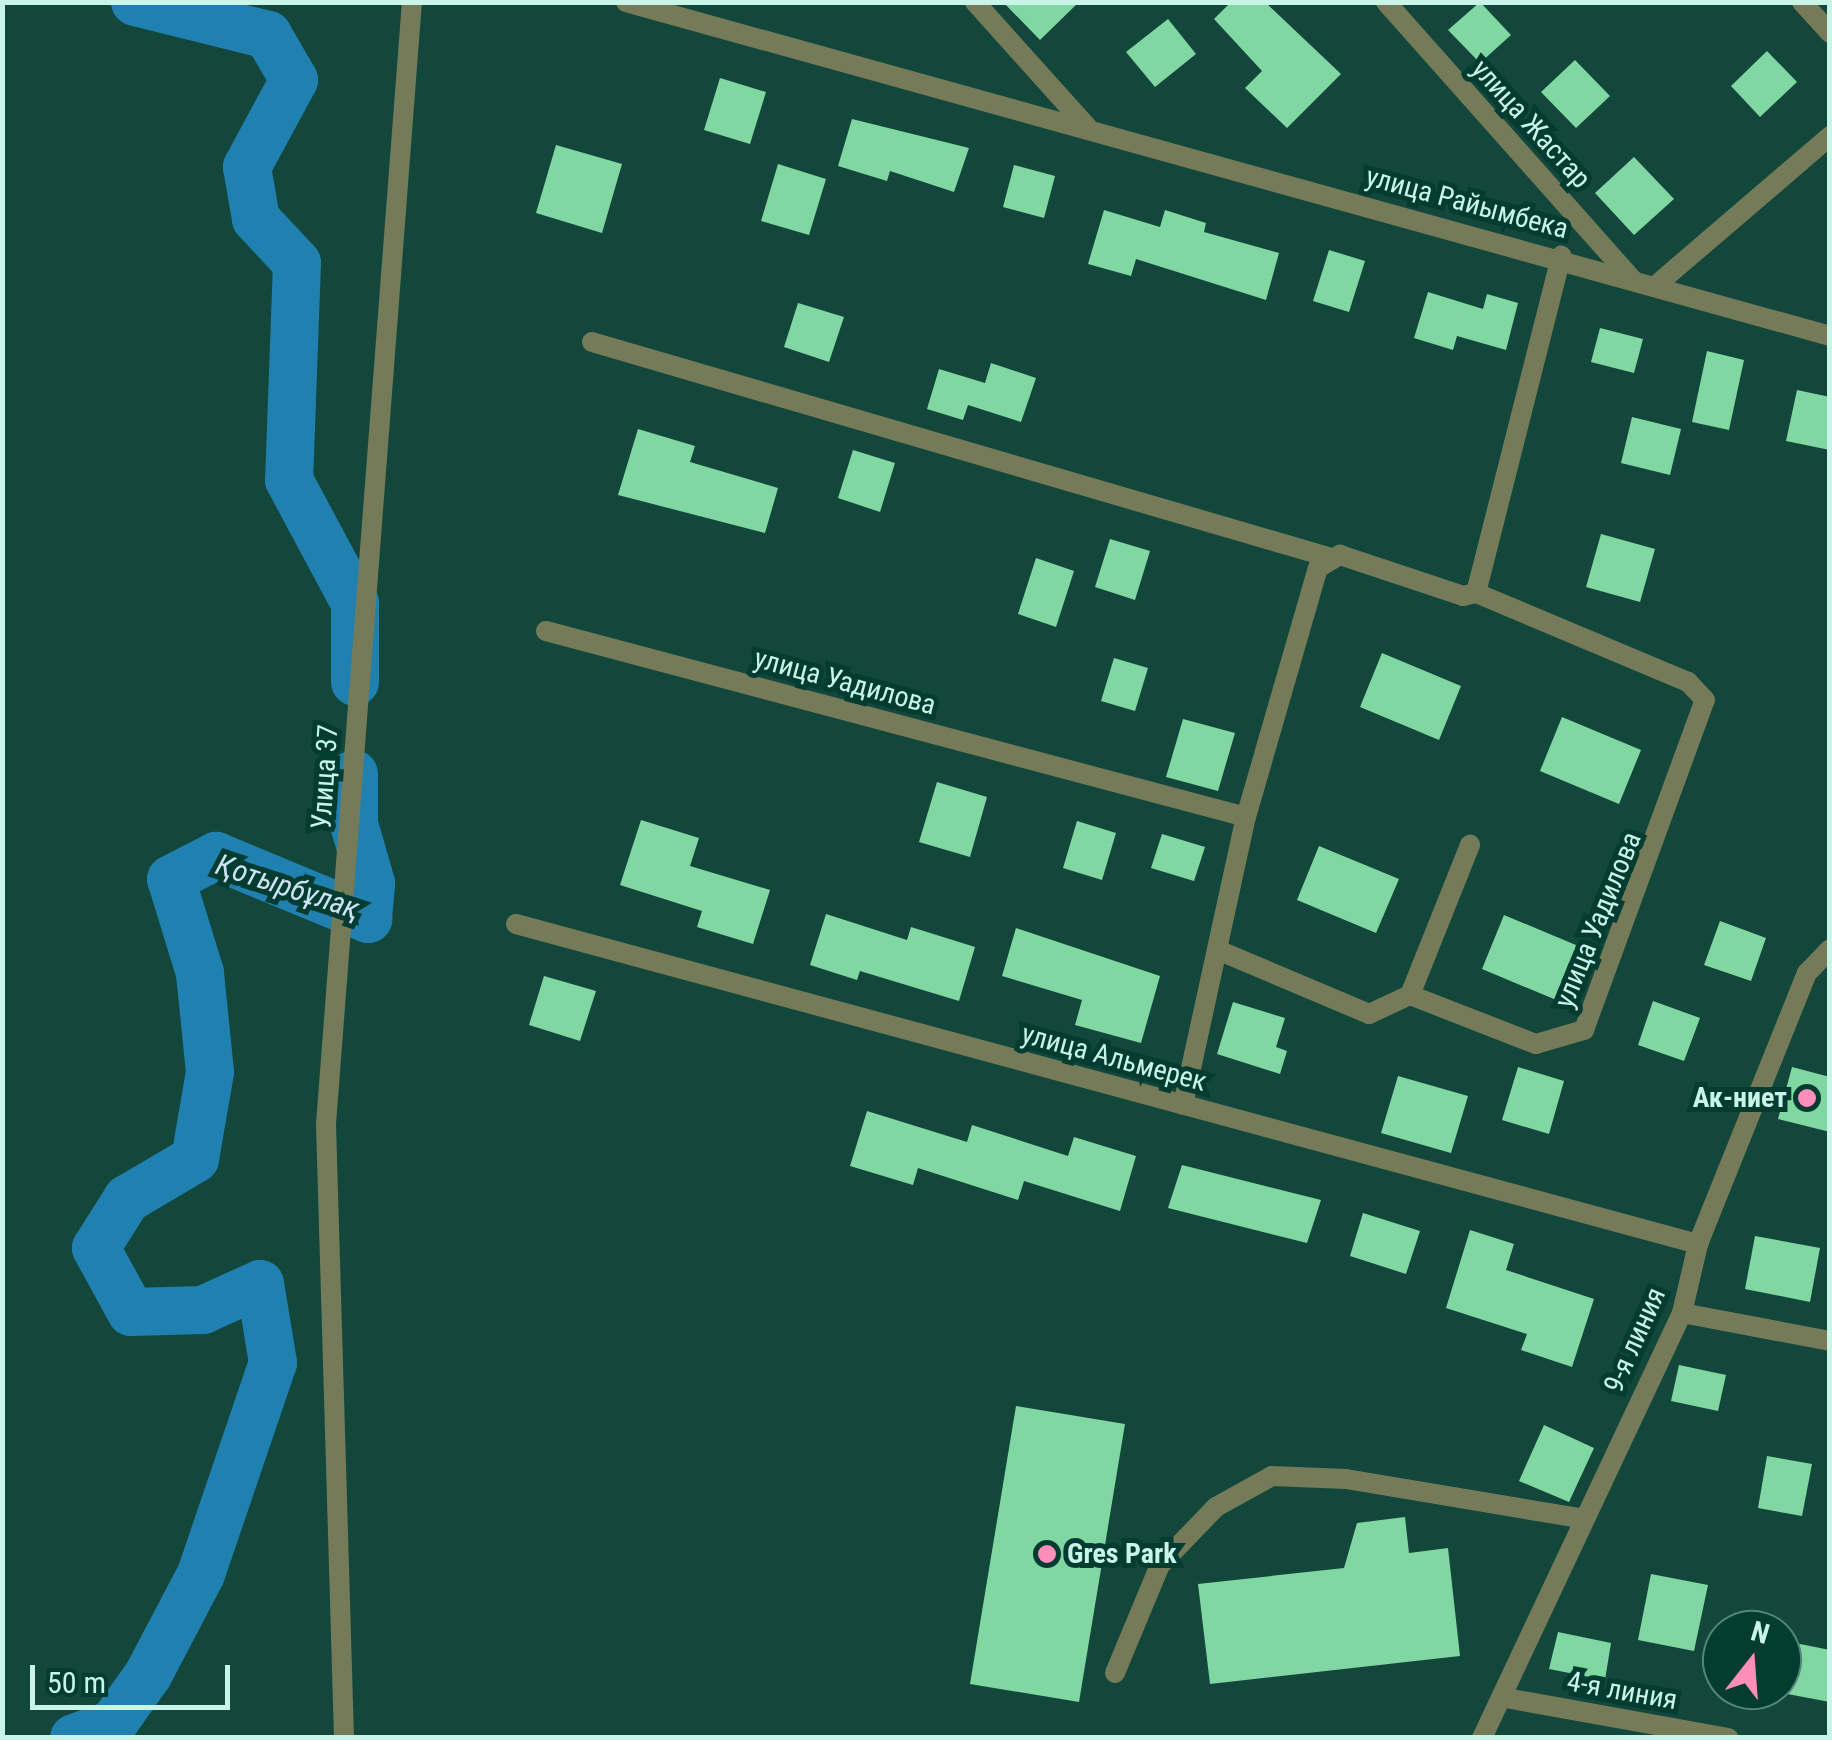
<!DOCTYPE html>
<meta charset="utf-8">
<style>
body{margin:0}
#map{position:relative;width:1832px;height:1740px;overflow:hidden;background:#13473c;font-family:"Roboto Condensed",sans-serif}
div>[style]{position:absolute}
[style*='--x']{left:calc(var(--x)*1px);top:calc(var(--y)*1px);width:calc(var(--w)*1px);rotate:calc(var(--a)*1deg)}
.river>*{height:48px;margin:-24px;padding:0 24px;transform-origin:24px;border-radius:24px;background:#2081b1}
.building>*{inset:0;background:#81d7a2}
.minor>*{height:20px;margin:-10px;padding:0 10px;transform-origin:10px;border-radius:10px;background:#757b58}
.dots>*{width:28px;height:28px;translate:-50% -50%;box-sizing:border-box;border:5px solid #043c31;border-radius:50%}
span{translate:-50% -50%;white-space:nowrap;text-align:center;line-height:1.15;-webkit-text-stroke:10px #043c31;paint-order:stroke}
.street-label{font-size:28px;color:#c9f4e8}
.poi-label{font-size:28px;color:#c9f4e8;font-weight:700}
.right{translate:-100% -50%;text-align:right}
.left{translate:0 -50%;text-align:left}
.water-label{font-size:30px;color:#cee3f0;font-style:italic}
.frame{position:absolute;inset:0;border:5px solid #c9f4e8;pointer-events:none}
.north{position:absolute;left:1702px;top:1610px;width:100px;height:100px;box-sizing:border-box;background:#043c31;border:2px solid #53867a;border-radius:50%;rotate:17deg;font-size:28px;font-weight:700;line-height:40px;text-align:center;color:#c9f4e8}
.north::after{content:'';display:block;margin:auto;width:35px;height:45px;background:#ff8eba;clip-path:polygon(50% 0,100% 100%,50% 72%,0 100%)}
.scale{position:absolute;left:30px;top:1665px;width:200px;height:45px;box-sizing:border-box;border:5px solid #c9f4e8;border-top:0;padding-left:12px;font-size:30px;line-height:35px;white-space:nowrap;color:#c9f4e8;-webkit-text-stroke:8px #043c31;paint-order:stroke}
</style>
<div id="map">
<div class="river">
<div style="--x:135;--y:2;--w:137;--a:13.9"></div>
<div style="--x:268;--y:35;--w:52;--a:60"></div>
<div style="--x:294;--y:80;--w:99;--a:118.4"></div>
<div style="--x:247;--y:167;--w:53;--a:80.2"></div>
<div style="--x:256;--y:219;--w:60;--a:47"></div>
<div style="--x:297;--y:263;--w:217;--a:92.1"></div>
<div style="--x:289;--y:480;--w:140;--a:61.8"></div>
<div style="--x:355;--y:603;--w:79;--a:90"></div>
<div style="--x:74;--y:1738;--w:41;--a:-19.7"></div>
<div style="--x:113;--y:1724;--w:60;--a:-54.5"></div>
<div style="--x:148;--y:1675;--w:114;--a:-62.3"></div>
<div style="--x:201;--y:1574;--w:223;--a:-71.2"></div>
<div style="--x:273;--y:1363;--w:80;--a:-99.3"></div>
<div style="--x:260;--y:1284;--w:63;--a:155.5"></div>
<div style="--x:203;--y:1310;--w:72;--a:178.4"></div>
<div style="--x:131;--y:1312;--w:73;--a:-118.7"></div>
<div style="--x:96;--y:1248;--w:58;--a:-57.7"></div>
<div style="--x:127;--y:1199;--w:79;--a:-30.5"></div>
<div style="--x:195;--y:1159;--w:88;--a:-80.2"></div>
<div style="--x:210;--y:1072;--w:100;--a:-95.8"></div>
<div style="--x:200;--y:973;--w:98;--a:-107.1"></div>
<div style="--x:171;--y:879;--w:51;--a:-27.1"></div>
<div style="--x:216;--y:856;--w:165;--a:22.5"></div>
<div style="--x:368;--y:919;--w:36;--a:-85"></div>
<div style="--x:371;--y:883;--w:61;--a:-106.1"></div>
<div style="--x:354;--y:824;--w:50;--a:-90"></div>
</div>
<div class="building">
<div style="clip-path:polygon(1003px 2px,1079px 2px,1040px 40px)"></div>
<div style="clip-path:polygon(1231px 2px,1265px 2px,1341px 74px,1287px 128px,1245px 88px,1262px 71px,1214px 19px)"></div>
<div style="clip-path:polygon(1480px 2px,1511px 35px,1480px 63px,1448px 30px)"></div>
<div style="clip-path:polygon(1168px 19px,1196px 54px,1155px 87px,1126px 52px)"></div>
<div style="clip-path:polygon(1767px 51px,1797px 82px,1760px 117px,1731px 86px)"></div>
<div style="clip-path:polygon(1575px 60px,1610px 96px,1576px 128px,1541px 92px)"></div>
<div style="clip-path:polygon(720px 78px,766px 92px,750px 144px,704px 130px)"></div>
<div style="clip-path:polygon(852px 119px,969px 148px,954px 192px,890px 171px,887px 181px,838px 166px)"></div>
<div style="clip-path:polygon(556px 145px,622px 164px,602px 233px,536px 213px)"></div>
<div style="clip-path:polygon(1634px 157px,1674px 199px,1634px 235px,1595px 193px)"></div>
<div style="clip-path:polygon(778px 164px,826px 179px,809px 235px,761px 221px)"></div>
<div style="clip-path:polygon(1014px 165px,1055px 176px,1044px 218px,1003px 207px)"></div>
<div style="clip-path:polygon(1104px 210px,1160px 227px,1165px 210px,1206px 223px,1204px 232px,1279px 253px,1266px 300px,1136px 259px,1131px 276px,1088px 264px)"></div>
<div style="clip-path:polygon(1329px 250px,1365px 261px,1349px 312px,1313px 301px)"></div>
<div style="clip-path:polygon(1428px 292px,1483px 309px,1487px 294px,1518px 303px,1506px 350px,1457px 336px,1453px 350px,1414px 338px)"></div>
<div style="clip-path:polygon(798px 303px,844px 317px,829px 362px,784px 347px)"></div>
<div style="clip-path:polygon(1600px 328px,1643px 339px,1634px 373px,1591px 362px)"></div>
<div style="clip-path:polygon(1707px 351px,1744px 360px,1729px 430px,1692px 422px)"></div>
<div style="clip-path:polygon(991px 363px,1036px 378px,1021px 422px,968px 405px,963px 420px,927px 409px,939px 369px,985px 383px)"></div>
<div style="clip-path:polygon(1797px 390px,1830px 397px,1830px 450px,1786px 441px)"></div>
<div style="clip-path:polygon(1632px 417px,1681px 429px,1670px 475px,1621px 463px)"></div>
<div style="clip-path:polygon(638px 429px,695px 446px,690px 462px,778px 488px,765px 533px,618px 495px)"></div>
<div style="clip-path:polygon(853px 450px,895px 463px,880px 512px,838px 498px)"></div>
<div style="clip-path:polygon(1601px 534px,1655px 549px,1640px 602px,1586px 587px)"></div>
<div style="clip-path:polygon(1110px 539px,1150px 551px,1135px 600px,1095px 587px)"></div>
<div style="clip-path:polygon(1036px 558px,1074px 571px,1056px 627px,1018px 614px)"></div>
<div style="clip-path:polygon(1382px 653px,1461px 686px,1439px 740px,1360px 707px)"></div>
<div style="clip-path:polygon(1114px 658px,1148px 668px,1135px 711px,1101px 701px)"></div>
<div style="clip-path:polygon(1562px 717px,1641px 750px,1619px 804px,1540px 771px)"></div>
<div style="clip-path:polygon(1183px 719px,1235px 733px,1218px 791px,1166px 777px)"></div>
<div style="clip-path:polygon(937px 782px,987px 797px,970px 857px,919px 842px)"></div>
<div style="clip-path:polygon(641px 820px,699px 838px,690px 866px,770px 890px,753px 944px,697px 927px,702px 911px,620px 885px)"></div>
<div style="clip-path:polygon(1077px 821px,1116px 833px,1102px 880px,1063px 868px)"></div>
<div style="clip-path:polygon(1162px 834px,1205px 847px,1194px 881px,1151px 868px)"></div>
<div style="clip-path:polygon(1319px 846px,1399px 879px,1376px 933px,1297px 900px)"></div>
<div style="clip-path:polygon(826px 914px,907px 940px,911px 927px,975px 947px,959px 1001px,860px 971px,857px 980px,810px 965px)"></div>
<div style="clip-path:polygon(1504px 915px,1583px 948px,1561px 1002px,1482px 969px)"></div>
<div style="clip-path:polygon(1720px 921px,1766px 938px,1751px 981px,1704px 965px)"></div>
<div style="clip-path:polygon(1016px 928px,1160px 976px,1141px 1043px,1075px 1025px,1082px 1000px,1002px 976px)"></div>
<div style="clip-path:polygon(544px 976px,596px 991px,580px 1041px,529px 1025px)"></div>
<div style="clip-path:polygon(1653px 1001px,1700px 1018px,1684px 1061px,1638px 1045px)"></div>
<div style="clip-path:polygon(1233px 1002px,1285px 1018px,1276px 1047px,1287px 1051px,1280px 1074px,1217px 1054px)"></div>
<div style="clip-path:polygon(1518px 1067px,1564px 1081px,1549px 1134px,1502px 1120px)"></div>
<div style="clip-path:polygon(1792px 1067px,1830px 1077px,1830px 1132px,1778px 1119px)"></div>
<div style="clip-path:polygon(1398px 1076px,1468px 1096px,1451px 1153px,1381px 1133px)"></div>
<div style="clip-path:polygon(867px 1111px,967px 1142px,972px 1125px,1068px 1156px,1074px 1137px,1136px 1156px,1120px 1211px,1024px 1181px,1018px 1200px,918px 1168px,913px 1185px,850px 1166px)"></div>
<div style="clip-path:polygon(1182px 1165px,1321px 1200px,1307px 1243px,1168px 1208px)"></div>
<div style="clip-path:polygon(1363px 1213px,1420px 1231px,1406px 1274px,1350px 1256px)"></div>
<div style="clip-path:polygon(1470px 1230px,1514px 1244px,1506px 1270px,1594px 1299px,1572px 1367px,1521px 1350px,1527px 1334px,1446px 1308px)"></div>
<div style="clip-path:polygon(1755px 1236px,1820px 1248px,1810px 1302px,1745px 1289px)"></div>
<div style="clip-path:polygon(1679px 1365px,1726px 1375px,1718px 1411px,1671px 1401px)"></div>
<div style="clip-path:polygon(1016px 1406px,1125px 1424px,1079px 1702px,970px 1684px)"></div>
<div style="clip-path:polygon(1544px 1425px,1594px 1448px,1569px 1502px,1519px 1481px)"></div>
<div style="clip-path:polygon(1767px 1456px,1812px 1464px,1802px 1516px,1758px 1508px)"></div>
<div style="clip-path:polygon(1405px 1517px,1409px 1553px,1448px 1548px,1460px 1656px,1210px 1684px,1198px 1584px,1344px 1568px,1357px 1523px)"></div>
<div style="clip-path:polygon(1651px 1574px,1708px 1585px,1694px 1651px,1638px 1640px)"></div>
<div style="clip-path:polygon(1558px 1632px,1611px 1643px,1605px 1680px,1549px 1669px)"></div>
<div style="clip-path:polygon(1785px 1641px,1830px 1650px,1830px 1702px,1782px 1693px)"></div>
</div>
<div class="minor">
<div style="--x:626;--y:2;--w:1249;--a:15.5"></div>
<div style="--x:975;--y:2;--w:168;--a:48.1"></div>
<div style="--x:1386;--y:2;--w:373;--a:48.4"></div>
<div style="--x:1802;--y:2;--w:42;--a:47.9"></div>
<div style="--x:1654;--y:287;--w:232;--a:-40.6"></div>
<div style="--x:592;--y:342;--w:767;--a:16.28"></div>
<div style="--x:546;--y:631;--w:724;--a:14.88"></div>
<div style="--x:516;--y:924;--w:1225;--a:15.15"></div>
<div style="--x:1220;--y:951;--w:162;--a:22.9"></div>
<div style="--x:1369;--y:1014;--w:45;--a:-24.9"></div>
<div style="--x:1410;--y:995;--w:135;--a:21.3"></div>
<div style="--x:1536;--y:1044;--w:50;--a:-16.3"></div>
<div style="--x:1584;--y:1030;--w:351;--a:-69.9"></div>
<div style="--x:1705;--y:700;--w:25;--a:-133"></div>
<div style="--x:1688;--y:682;--w:230;--a:-157.2"></div>
<div style="--x:1410;--y:995;--w:162;--a:-68.2"></div>
<div style="--x:1183;--y:1105;--w:295;--a:-77.7"></div>
<div style="--x:1246;--y:817;--w:259;--a:-73.9"></div>
<div style="--x:1318;--y:568;--w:26;--a:-31"></div>
<div style="--x:1340;--y:555;--w:130;--a:18.4"></div>
<div style="--x:1463;--y:596;--w:13;--a:-13"></div>
<div style="--x:1476;--y:593;--w:348;--a:-75.8"></div>
<div style="--x:1682;--y:1313;--w:151;--a:10.7"></div>
<div style="--x:1115;--y:1673;--w:117;--a:-67.4"></div>
<div style="--x:1160;--y:1565;--w:81;--a:-46"></div>
<div style="--x:1216;--y:1507;--w:64;--a:-29"></div>
<div style="--x:1272;--y:1476;--w:74;--a:2.3"></div>
<div style="--x:1346;--y:1479;--w:237;--a:9.5"></div>
<div style="--x:1506;--y:1698;--w:226;--a:10.2"></div>
<div style="--x:344;--y:1738;--w:614;--a:-91.68"></div>
<div style="--x:326;--y:1124;--w:1125;--a:-85.62"></div>
<div style="--x:1482;--y:1738;--w:470;--a:-64.8"></div>
<div style="--x:1682;--y:1313;--w:71;--a:-76.9"></div>
<div style="--x:1698;--y:1244;--w:292;--a:-68.1"></div>
<div style="--x:1807;--y:973;--w:33;--a:-46"></div>
</div>
<div class="dots">
<div style="left:1807px;top:1098px;background:#ff8eba"></div>
<div style="left:1047px;top:1554px;background:#ff8eba"></div>
</div>
<div class="street-label">
<span style="left:1531px;top:124px;rotate:48deg">улица Жастар</span>
<span style="left:1467px;top:203px;rotate:15deg">улица Райымбека</span>
<span style="left:845px;top:682px;rotate:15deg">улица Уадилова</span>
<span style="left:325px;top:777px;rotate:-86deg">Улица 37</span>
<span style="left:1598px;top:920px;rotate:-68deg">улица Уадилова</span>
<span style="left:1114px;top:1058px;rotate:15deg">улица Альмерек</span>
<span style="left:1635px;top:1340px;rotate:-66deg">9-я линия</span>
<span style="left:1622px;top:1691px;rotate:10deg">4-я линия</span>
</div>
<div class="poi-label">
<span class="right" style="left:1787px;top:1098px">Ак-ниет</span>
<span class="left" style="left:1067px;top:1554px">Gres Park</span>
</div>
<div class="water-label">
<span style="left:288px;top:887px;rotate:18deg">Қотырбұлақ</span>
</div>
<div class="frame"></div>
<div class="north">N</div>
<div class="scale">50 m</div>
</div>
